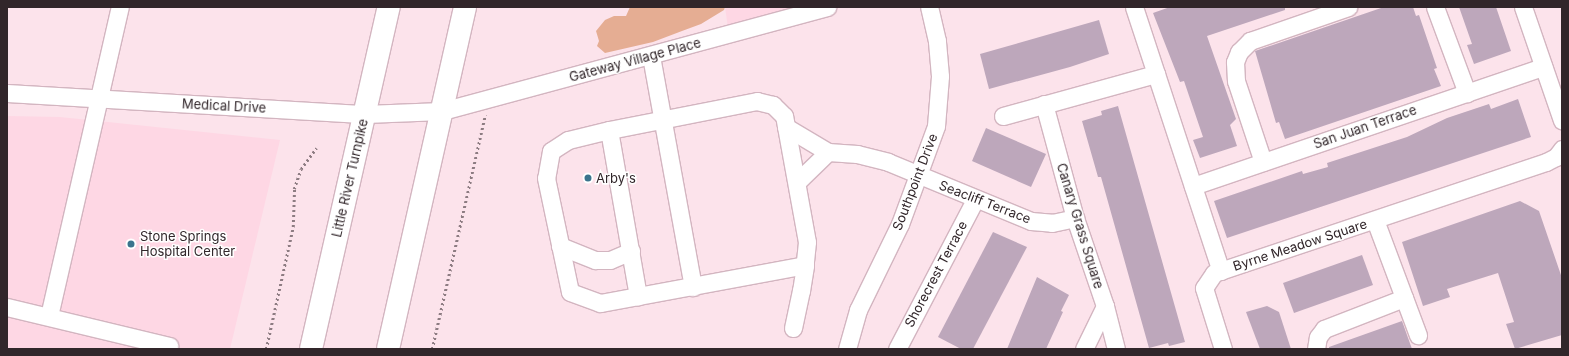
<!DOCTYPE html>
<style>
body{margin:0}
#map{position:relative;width:1569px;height:356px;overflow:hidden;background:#fce3eb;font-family:Inter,sans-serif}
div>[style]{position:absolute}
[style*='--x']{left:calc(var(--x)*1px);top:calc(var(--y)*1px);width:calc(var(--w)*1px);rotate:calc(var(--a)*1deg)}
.built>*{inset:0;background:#fed7e4}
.green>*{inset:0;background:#e5ad93}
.building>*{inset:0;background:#bda7bb}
.path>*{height:2.5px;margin-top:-1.25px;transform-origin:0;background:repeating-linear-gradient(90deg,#8d7c82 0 2px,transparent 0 5px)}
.roads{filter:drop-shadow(1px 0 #d3b5c0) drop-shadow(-1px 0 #d3b5c0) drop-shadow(0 1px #d3b5c0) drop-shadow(0 -1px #d3b5c0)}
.minor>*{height:17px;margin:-8.5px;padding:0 8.5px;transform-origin:8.5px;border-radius:8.5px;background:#fff}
.highway>*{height:22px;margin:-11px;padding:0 11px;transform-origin:11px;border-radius:11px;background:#fff}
.dots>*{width:11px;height:11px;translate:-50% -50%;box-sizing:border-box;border:2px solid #fff;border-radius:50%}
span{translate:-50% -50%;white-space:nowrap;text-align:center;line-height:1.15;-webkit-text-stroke:3px #fff;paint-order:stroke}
.street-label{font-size:13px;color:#31262a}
.poi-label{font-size:13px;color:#31262a}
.left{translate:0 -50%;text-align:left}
.frame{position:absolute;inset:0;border:8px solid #31262a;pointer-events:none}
</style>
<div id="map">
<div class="built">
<div style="clip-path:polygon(725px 7px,827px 7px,729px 35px)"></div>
<div style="clip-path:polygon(7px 116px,60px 117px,280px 140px,230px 349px,7px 349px)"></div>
</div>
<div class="green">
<div style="clip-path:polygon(630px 7px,725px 7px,724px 10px,701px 24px,682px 31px,653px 42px,605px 53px,597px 46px,599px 41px,596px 31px,605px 20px,614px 16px,626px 16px)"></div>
</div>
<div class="building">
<div style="clip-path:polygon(1170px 7px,1285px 7px,1285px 10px,1207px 36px,1236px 119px,1230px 125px,1237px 146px,1200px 158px,1193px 140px,1203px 137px,1184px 81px,1180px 82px,1153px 13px)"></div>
<div style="clip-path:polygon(1384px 7px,1413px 7px,1416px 16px,1419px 15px,1437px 68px,1434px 69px,1441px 86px,1285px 139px,1279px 122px,1276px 123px,1255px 51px)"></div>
<div style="clip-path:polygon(1459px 7px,1496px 7px,1511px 51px,1474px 64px,1467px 45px,1472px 44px)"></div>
<div style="clip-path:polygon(1099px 20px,1109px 54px,1070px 67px,989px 89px,980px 54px)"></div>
<div style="clip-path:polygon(1518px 99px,1531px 137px,1227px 238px,1214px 201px,1302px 171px,1303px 174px,1328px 167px,1327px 163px,1407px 137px,1447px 118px,1489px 104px,1491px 109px)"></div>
<div style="clip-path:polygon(1118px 106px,1185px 342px,1169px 346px,1168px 343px,1149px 348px,1101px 177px,1098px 177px,1082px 121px,1102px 115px,1101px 111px)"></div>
<div style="clip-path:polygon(986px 128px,1046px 154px,1031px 187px,972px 161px)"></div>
<div style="clip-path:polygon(1520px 201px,1539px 211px,1562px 278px,1562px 335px,1515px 349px,1506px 324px,1514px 322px,1498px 273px,1447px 289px,1450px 297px,1423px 306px,1402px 242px)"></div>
<div style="clip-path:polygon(993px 232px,1027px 247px,973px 349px,961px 349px,938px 337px)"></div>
<div style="clip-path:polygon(1362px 255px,1373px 285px,1294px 313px,1283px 283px)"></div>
<div style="clip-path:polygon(1037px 277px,1069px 295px,1061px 311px,1063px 312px,1046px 349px,1007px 349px)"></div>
<div style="clip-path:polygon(1267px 306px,1279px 312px,1291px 349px,1260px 349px,1246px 312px)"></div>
<div style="clip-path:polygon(1402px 321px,1412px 349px,1329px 349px,1329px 347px)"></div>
</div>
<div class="path">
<div style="--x:266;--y:349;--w:125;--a:-77.5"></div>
<div style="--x:293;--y:227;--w:38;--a:-88"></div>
<div style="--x:294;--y:189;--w:21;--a:-71"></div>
<div style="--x:301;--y:169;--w:26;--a:-54"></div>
<div style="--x:432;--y:349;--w:240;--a:-77.2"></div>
</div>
<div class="roads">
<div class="minor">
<div style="--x:1134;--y:7;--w:278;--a:71.8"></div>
<div style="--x:1435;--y:7;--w:92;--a:69.6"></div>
<div style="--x:1523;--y:7;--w:120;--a:71"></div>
<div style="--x:651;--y:56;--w:235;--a:79.7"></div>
<div style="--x:7;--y:93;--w:359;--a:3.4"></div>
<div style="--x:365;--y:114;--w:77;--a:-2.2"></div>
<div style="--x:442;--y:111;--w:399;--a:-15.1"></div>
<div style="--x:1044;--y:104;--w:118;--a:74.8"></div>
<div style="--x:1075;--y:218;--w:93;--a:71.2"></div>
<div style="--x:1105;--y:306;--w:44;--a:75.7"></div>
<div style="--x:1003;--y:116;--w:159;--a:-15.4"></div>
<div style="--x:786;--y:127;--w:49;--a:30.8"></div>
<div style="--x:828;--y:152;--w:43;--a:135.9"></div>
<div style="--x:609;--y:130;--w:169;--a:80.1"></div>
<div style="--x:828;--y:152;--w:29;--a:4"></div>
<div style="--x:857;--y:154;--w:32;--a:14"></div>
<div style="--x:888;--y:162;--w:155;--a:22.4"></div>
<div style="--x:1031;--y:221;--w:21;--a:5"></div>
<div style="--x:1052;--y:223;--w:24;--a:-12"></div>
<div style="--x:1263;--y:162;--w:85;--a:-108.4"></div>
<div style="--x:1236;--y:81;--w:19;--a:-93"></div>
<div style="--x:1235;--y:62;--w:11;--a:-68"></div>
<div style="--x:1239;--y:52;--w:16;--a:-45"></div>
<div style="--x:1250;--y:41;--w:104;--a:-19.1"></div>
<div style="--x:1193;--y:186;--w:370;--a:-18.8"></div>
<div style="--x:1375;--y:220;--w:123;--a:69.5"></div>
<div style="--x:560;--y:246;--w:38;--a:22"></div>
<div style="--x:595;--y:260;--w:15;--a:0"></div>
<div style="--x:610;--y:260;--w:23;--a:-23"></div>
<div style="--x:7;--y:307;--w:167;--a:13.5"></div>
<div style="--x:49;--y:316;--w:317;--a:-77.1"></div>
<div style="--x:793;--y:328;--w:38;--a:-78"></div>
<div style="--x:801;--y:291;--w:26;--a:-81"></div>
<div style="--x:805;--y:265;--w:4;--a:-90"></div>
<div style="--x:805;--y:261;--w:19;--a:-84"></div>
<div style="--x:807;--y:242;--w:128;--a:-100.3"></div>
<div style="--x:784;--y:116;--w:16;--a:-135"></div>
<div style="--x:773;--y:105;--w:16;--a:-166"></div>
<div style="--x:757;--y:101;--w:151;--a:168.9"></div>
<div style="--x:609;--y:130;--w:42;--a:166.3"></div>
<div style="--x:568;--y:140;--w:20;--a:147"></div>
<div style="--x:551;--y:151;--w:27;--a:100"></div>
<div style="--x:546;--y:178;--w:116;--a:78.1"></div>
<div style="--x:570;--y:292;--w:32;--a:20"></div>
<div style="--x:600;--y:303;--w:208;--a:-10.5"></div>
<div style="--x:847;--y:349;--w:41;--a:-74.2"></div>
<div style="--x:858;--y:310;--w:96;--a:-64"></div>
<div style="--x:900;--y:224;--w:104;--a:-69.8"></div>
<div style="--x:936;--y:126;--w:50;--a:-85.4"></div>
<div style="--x:940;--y:76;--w:35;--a:-95"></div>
<div style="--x:937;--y:41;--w:35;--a:-103"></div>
<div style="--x:897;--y:349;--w:168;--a:-62.4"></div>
<div style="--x:1084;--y:349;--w:48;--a:-64"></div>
<div style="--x:1223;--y:349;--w:64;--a:-107.3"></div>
<div style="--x:1204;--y:288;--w:18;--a:-56"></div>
<div style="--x:1214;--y:273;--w:350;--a:-18.5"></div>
<div style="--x:1546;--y:162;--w:11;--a:-27"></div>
<div style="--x:1556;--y:157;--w:10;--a:-53"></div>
<div style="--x:1316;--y:349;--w:12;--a:-81"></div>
<div style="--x:1318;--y:337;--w:10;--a:-53"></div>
<div style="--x:1324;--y:329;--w:86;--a:-21.2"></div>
</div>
<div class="highway">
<div style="--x:311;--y:349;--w:351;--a:-77.2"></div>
<div style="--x:388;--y:349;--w:351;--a:-77.3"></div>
</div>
</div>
<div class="dots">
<div style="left:588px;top:178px;background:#3a748d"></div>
<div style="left:131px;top:244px;background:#3a748d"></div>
</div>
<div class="street-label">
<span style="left:635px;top:60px;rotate:-15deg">Gateway Village Place</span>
<span style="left:224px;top:106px;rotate:3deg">Medical Drive</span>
<span style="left:1365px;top:127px;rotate:-19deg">San Juan Terrace</span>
<span style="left:350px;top:178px;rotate:-77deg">Little River Turnpike</span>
<span style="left:915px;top:182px;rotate:-69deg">Southpoint Drive</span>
<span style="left:985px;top:202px;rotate:21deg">Seacliff Terrace</span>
<span style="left:1080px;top:226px;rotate:73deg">Canary Grass Square</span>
<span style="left:1300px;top:245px;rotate:-18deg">Byrne Meadow Square</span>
<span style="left:936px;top:274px;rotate:-62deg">Shorecrest Terrace</span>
</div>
<div class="poi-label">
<span class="left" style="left:596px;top:178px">Arby's</span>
<span class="left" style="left:140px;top:244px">Stone Springs<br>Hospital Center</span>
</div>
<div class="frame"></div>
</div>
